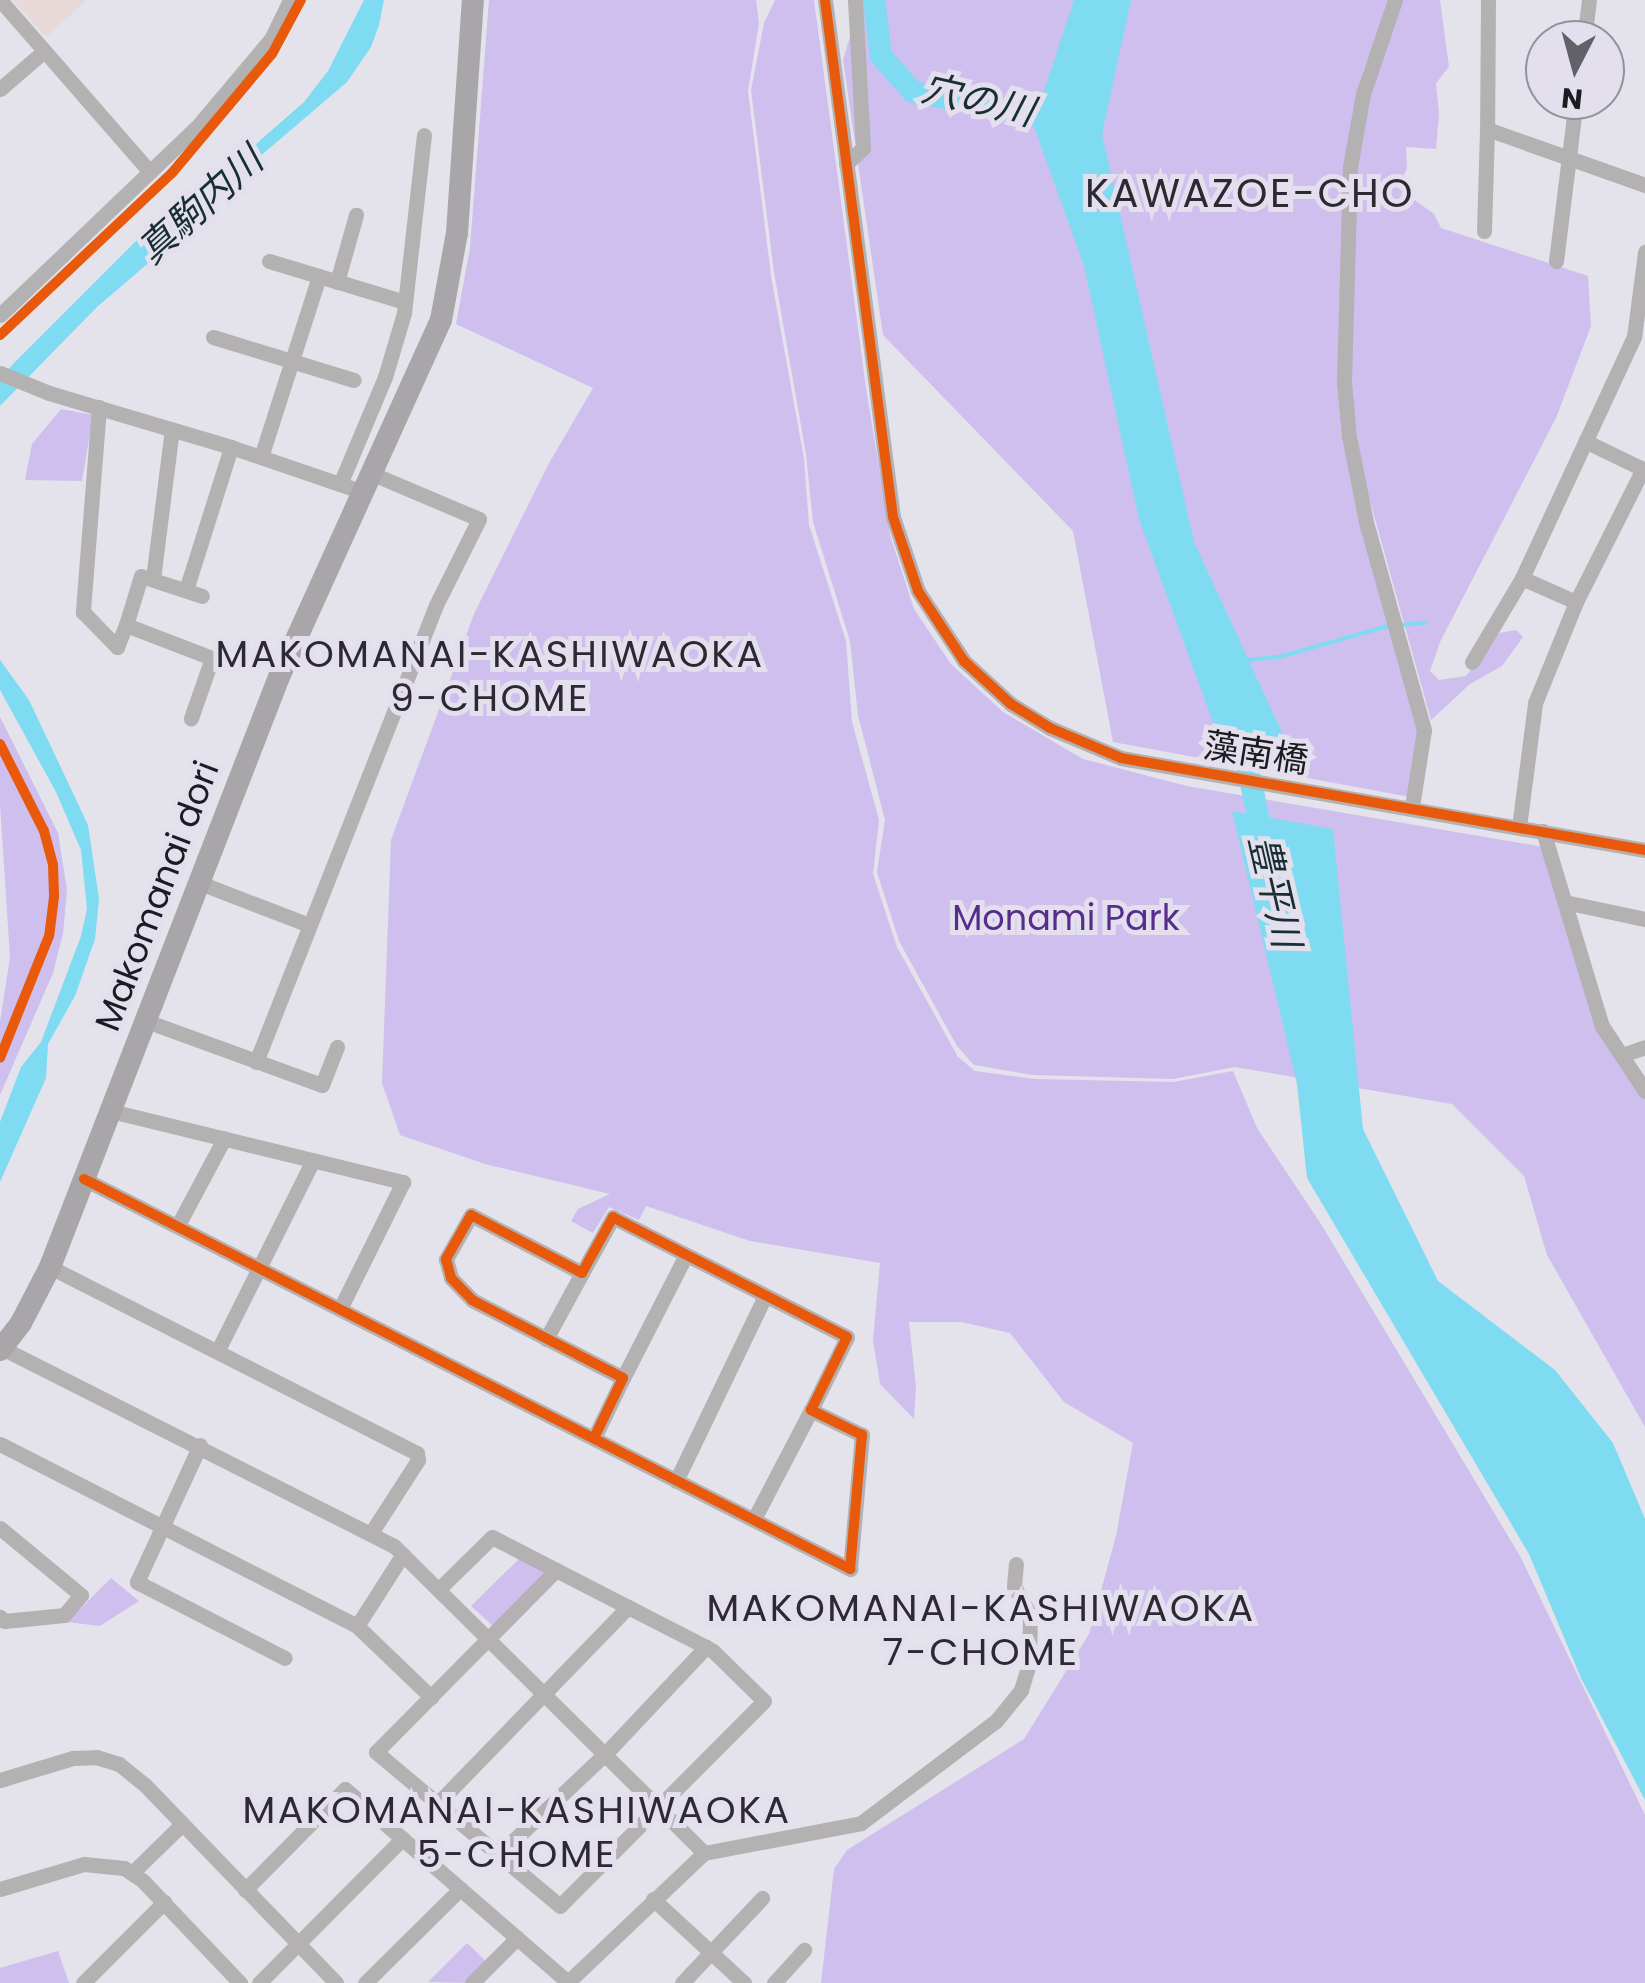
<!DOCTYPE html>
<meta charset="utf-8">
<style>
body{margin:0}
#map{position:relative;width:1645px;height:1983px;overflow:hidden;background:#e4e2ea;font-family:Poppins,"Noto Sans JP",sans-serif}
div>[style]{position:absolute}
[style*='--x']{left:calc(var(--x)*1px);top:calc(var(--y)*1px);width:calc(var(--w)*1px);rotate:calc(var(--a)*1deg)}
.education>*{inset:0;background:#e7d9d8}
.green>*{inset:0;background:#cfbfef}
.water>*{inset:0;background:#7edbf2}
.stream>*{height:4px;margin:-2px;padding:0 2px;transform-origin:2px;border-radius:2px;background:#7edbf2}
.river>*{height:22px;margin:-11px;padding:0 11px;transform-origin:11px;border-radius:11px;background:#7edbf2}
.minor>*{height:15px;margin:-7.5px;padding:0 7.5px;transform-origin:7.5px;border-radius:7.5px;background:#b3b1b2}
.highway>*{height:22px;margin:-11px;padding:0 11px;transform-origin:11px;border-radius:11px;background:#a8a6a8}
.cycleway>*{height:10px;margin:-5px;padding:0 5px;transform-origin:5px;border-radius:5px;background:#e8590c}
span{translate:-50% -50%;white-space:nowrap;text-align:center;line-height:1.15;-webkit-text-stroke:10px #e3dfed;paint-order:stroke}
.street-label{font-size:35px;color:#1c1b20}
.park-label{font-size:35px;color:#562d8c}
.water-label{font-size:38px;color:#172e33;font-style:italic}
.neighbourhood-label{font-size:38px;color:#2c2934;letter-spacing:2.5px}
.quarter-label{font-size:40px;color:#2c2934;letter-spacing:2.5px}
.north{position:absolute;left:1525px;top:20px;width:100px;height:100px;box-sizing:border-box;background:#e3dfed;border:2px solid #93919b;border-radius:50%;rotate:186deg;font-size:28px;font-weight:700;line-height:40px;text-align:center;color:#1c1b20}
.north::after{content:'';display:block;margin:auto;width:35px;height:45px;background:#626167;clip-path:polygon(50% 0,100% 100%,50% 72%,0 100%)}
</style>
<div id="map">
<div class="education">
<div style="clip-path:polygon(13px 0,87px 0,46px 37px)"></div>
</div>
<div class="green">
<div style="clip-path:polygon(489px 0,756px 0,759px 23px,748px 91px,771px 276px,804px 459px,809px 525px,846px 641px,852px 722px,879px 820px,873px 874px,897px 947px,958px 1057px,975px 1071px,1035px 1079px,1173px 1082px,1233px 1071px,1257px 1128px,1321px 1224px,1520px 1556px,1645px 1815px,1645px 1983px,821px 1983px,834px 1869px,847px 1850px,1024px 1739px,1089px 1634px,1116px 1536px,1133px 1443px,1064px 1402px,1010px 1333px,961px 1322px,909px 1322px,916px 1387px,914px 1419px,880px 1384px,873px 1340px,880px 1263px,750px 1241px,646px 1206px,639px 1220px,609px 1207px,593px 1233px,571px 1221px,578px 1209px,610px 1194px,485px 1164px,400px 1135px,382px 1083px,391px 840px,474px 614px,548px 465px,593px 388px,456px 324px,470px 248px)"></div>
<div style="clip-path:polygon(775px 0,814px 0,866px 388px,890px 535px,914px 609px,951px 664px,1003px 712px,1083px 759px,1187px 786px,1544px 847px,1584px 976px,1645px 1098px,1645px 1427px,1547px 1255px,1524px 1176px,1452px 1104px,1235px 1067px,1173px 1079px,1032px 1075px,974px 1065px,957px 1046px,899px 941px,877px 872px,885px 820px,858px 715px,850px 641px,813px 522px,806px 454px,774px 272px,751px 90px,764px 23px)"></div>
<div style="clip-path:polygon(861px 0,1390px 0,1363px 71px,1340px 390px,1420px 726px,1410px 797px,1113px 742px,1073px 531px,883px 335px,843px 60px)"></div>
<div style="clip-path:polygon(1403px 0,1440px 0,1449px 67px,1436px 83px,1439px 114px,1436px 149px,1406px 147px,1407px 168px,1398px 188px,1434px 214px,1441px 228px,1588px 276px,1591px 326px,1556px 418px,1440px 642px,1430px 671px,1439px 680px,1466px 676px,1499px 633px,1516px 630px,1523px 637px,1502px 666px,1470px 684px,1431px 720px,1365px 483px,1349px 384px,1355px 176px,1369px 94px)"></div>
<div style="clip-path:polygon(61px 409px,93px 415px,82px 481px,25px 480px,32px 444px)"></div>
<div style="clip-path:polygon(0 717px,58px 833px,67px 890px,63px 934px,53px 973px,0 1095px,0 1022px,10px 957px,0 805px)"></div>
<div style="clip-path:polygon(522px 1556px,549px 1570px,494px 1627px,471px 1606px)"></div>
<div style="clip-path:polygon(111px 1578px,139px 1601px,100px 1626px,67px 1622px)"></div>
<div style="clip-path:polygon(467px 1943px,489px 1964px,471px 1983px,428px 1982px)"></div>
<div style="clip-path:polygon(58px 1951px,69px 1983px,0 1983px,0 1968px)"></div>
</div>
<div class="water">
<div style="clip-path:polygon(364px 0,384px 0,379px 25px,371px 47px,347px 82px,215px 195px,166px 248px,97px 307px,0 406px,0 378px,15px 362px,163px 214px,196px 189px,209px 185px,304px 102px,328px 71px)"></div>
<div style="clip-path:polygon(1074px 0,1131px 0,1102px 134px,1194px 542px,1299px 769px,1226px 758px,1139px 519px,1084px 266px,1033px 124px)"></div>
<div style="clip-path:polygon(0 660px,29px 700px,88px 825px,99px 899px,95px 939px,75px 996px,48px 1044px,46px 1078px,0 1182px,0 1122px,21px 1067px,41px 1042px,81px 936px,87px 909px,81px 850px,56px 792px,0 690px)"></div>
<div style="clip-path:polygon(1232px 811px,1333px 829px,1363px 1129px,1438px 1281px,1555px 1370px,1613px 1443px,1645px 1519px,1645px 1800px,1581px 1678px,1529px 1554px,1307px 1178px,1297px 1084px)"></div>
</div>
<div class="stream">
<div style="--x:1400;--y:625;--w:25;--a:-5"></div>
<div style="--x:1245;--y:660;--w:34;--a:-5"></div>
<div style="--x:1279;--y:657;--w:116;--a:-15.9"></div>
</div>
<div class="river">
<div style="--x:874;--y:0;--w:56;--a:82.9"></div>
<div style="--x:881;--y:56;--w:48;--a:48.4"></div>
<div style="--x:913;--y:92;--w:157;--a:10.7"></div>
<div style="--x:1240;--y:733;--w:113;--a:77.7"></div>
</div>
<div class="minor">
<div style="--x:0;--y:0;--w:228;--a:48.9"></div>
<div style="--x:825;--y:0;--w:521;--a:82.51"></div>
<div style="--x:893;--y:517;--w:78;--a:71.3"></div>
<div style="--x:918;--y:591;--w:84;--a:56.7"></div>
<div style="--x:964;--y:661;--w:64;--a:42.5"></div>
<div style="--x:1011;--y:704;--w:46;--a:31.6"></div>
<div style="--x:1050;--y:728;--w:77;--a:22.9"></div>
<div style="--x:1121;--y:758;--w:532;--a:9.96"></div>
<div style="--x:1395;--y:0;--w:99;--a:108.8"></div>
<div style="--x:1363;--y:94;--w:74;--a:100.1"></div>
<div style="--x:1350;--y:167;--w:215;--a:91.6"></div>
<div style="--x:1344;--y:382;--w:54;--a:84.7"></div>
<div style="--x:1349;--y:436;--w:88;--a:78.8"></div>
<div style="--x:1366;--y:522;--w:216;--a:74.4"></div>
<div style="--x:1424;--y:730;--w:78;--a:98.9"></div>
<div style="--x:1488;--y:0;--w:129;--a:90.4"></div>
<div style="--x:1487;--y:129;--w:168;--a:19.5"></div>
<div style="--x:1584;--y:40;--w:40;--a:-82.9"></div>
<div style="--x:0;--y:89;--w:58;--a:-40.8"></div>
<div style="--x:846;--y:164;--w:23;--a:-43"></div>
<div style="--x:863;--y:148;--w:148;--a:-93.1"></div>
<div style="--x:1484;--y:231;--w:102;--a:-88.3"></div>
<div style="--x:269;--y:261;--w:142;--a:16.8"></div>
<div style="--x:1556;--y:261;--w:162;--a:-82.9"></div>
<div style="--x:337;--y:282;--w:70;--a:-74.2"></div>
<div style="--x:0;--y:315;--w:271;--a:-43.7"></div>
<div style="--x:196;--y:128;--w:116;--a:-49.9"></div>
<div style="--x:271;--y:39;--w:43;--a:-64"></div>
<div style="--x:213;--y:337;--w:147;--a:17"></div>
<div style="--x:0;--y:373;--w:53;--a:22.2"></div>
<div style="--x:49;--y:393;--w:190;--a:16.5"></div>
<div style="--x:231;--y:447;--w:139;--a:18.8"></div>
<div style="--x:99;--y:407;--w:206;--a:94.5"></div>
<div style="--x:83;--y:612;--w:49;--a:45.8"></div>
<div style="--x:117;--y:647;--w:24;--a:-68"></div>
<div style="--x:126;--y:625;--w:92;--a:21"></div>
<div style="--x:212;--y:658;--w:64;--a:109.3"></div>
<div style="--x:261;--y:457;--w:190;--a:-72.2"></div>
<div style="--x:341;--y:482;--w:114;--a:-67.3"></div>
<div style="--x:385;--y:377;--w:67;--a:-73.5"></div>
<div style="--x:404;--y:313;--w:179;--a:-83.6"></div>
<div style="--x:1522;--y:578;--w:59;--a:24"></div>
<div style="--x:153;--y:579;--w:151;--a:-82.8"></div>
<div style="--x:186;--y:590;--w:150;--a:-72.5"></div>
<div style="--x:126;--y:625;--w:51;--a:-73"></div>
<div style="--x:141;--y:576;--w:64;--a:18.2"></div>
<div style="--x:1472;--y:662;--w:98;--a:-59.2"></div>
<div style="--x:1522;--y:578;--w:266;--a:-65.1"></div>
<div style="--x:1634;--y:337;--w:86;--a:-82.6"></div>
<div style="--x:1519;--y:827;--w:125;--a:-82.6"></div>
<div style="--x:1535;--y:703;--w:109;--a:-67.9"></div>
<div style="--x:1576;--y:602;--w:149;--a:-63.3"></div>
<div style="--x:1643;--y:469;--w:64;--a:-154.2"></div>
<div style="--x:1543;--y:831;--w:204;--a:73.2"></div>
<div style="--x:1602;--y:1026;--w:78;--a:56.5"></div>
<div style="--x:200;--y:883;--w:117;--a:21.1"></div>
<div style="--x:1565;--y:902;--w:82;--a:12"></div>
<div style="--x:146;--y:1021;--w:187;--a:20"></div>
<div style="--x:322;--y:1085;--w:41;--a:-68.5"></div>
<div style="--x:1622;--y:1055;--w:24;--a:-19"></div>
<div style="--x:256;--y:1062;--w:491;--a:-68.5"></div>
<div style="--x:436;--y:605;--w:96;--a:-63.4"></div>
<div style="--x:479;--y:519;--w:115;--a:-157"></div>
<div style="--x:111;--y:1111;--w:301;--a:13.7"></div>
<div style="--x:403;--y:1182;--w:140;--a:116.4"></div>
<div style="--x:84;--y:1179;--w:860;--a:26.98"></div>
<div style="--x:850;--y:1569;--w:135;--a:-84.9"></div>
<div style="--x:862;--y:1435;--w:57;--a:-153.9"></div>
<div style="--x:811;--y:1410;--w:81;--a:-63.7"></div>
<div style="--x:847;--y:1337;--w:263;--a:-152.9"></div>
<div style="--x:613;--y:1217;--w:64;--a:119"></div>
<div style="--x:582;--y:1273;--w:125;--a:-152.4"></div>
<div style="--x:471;--y:1215;--w:51;--a:119.6"></div>
<div style="--x:446;--y:1259;--w:20;--a:75"></div>
<div style="--x:451;--y:1278;--w:30;--a:46"></div>
<div style="--x:472;--y:1300;--w:170;--a:27.3"></div>
<div style="--x:623;--y:1378;--w:67;--a:115.8"></div>
<div style="--x:178;--y:1225;--w:98;--a:-61.9"></div>
<div style="--x:50;--y:1267;--w:411;--a:26.9"></div>
<div style="--x:417;--y:1453;--w:7;--a:82"></div>
<div style="--x:418;--y:1460;--w:87;--a:122.8"></div>
<div style="--x:546;--y:1339;--w:75;--a:-61.4"></div>
<div style="--x:2;--y:1348;--w:439;--a:26.8"></div>
<div style="--x:394;--y:1546;--w:436;--a:44.7"></div>
<div style="--x:218;--y:1350;--w:212;--a:-63.4"></div>
<div style="--x:623;--y:1378;--w:138;--a:-62.9"></div>
<div style="--x:0;--y:1444;--w:401;--a:27"></div>
<div style="--x:357;--y:1626;--w:103;--a:43.8"></div>
<div style="--x:200;--y:1445;--w:151;--a:114.7"></div>
<div style="--x:137;--y:1582;--w:166;--a:27.2"></div>
<div style="--x:676;--y:1481;--w:205;--a:-64.3"></div>
<div style="--x:754;--y:1519;--w:123;--a:-62.4"></div>
<div style="--x:0;--y:1528;--w:105;--a:39.6"></div>
<div style="--x:81;--y:1595;--w:26;--a:130"></div>
<div style="--x:64;--y:1615;--w:60;--a:174.3"></div>
<div style="--x:4;--y:1621;--w:6;--a:-135"></div>
<div style="--x:439;--y:1589;--w:74;--a:-44.5"></div>
<div style="--x:492;--y:1537;--w:72;--a:27.3"></div>
<div style="--x:556;--y:1570;--w:81;--a:27.2"></div>
<div style="--x:628;--y:1607;--w:88;--a:27.1"></div>
<div style="--x:706;--y:1647;--w:8;--a:30"></div>
<div style="--x:713;--y:1651;--w:71;--a:44.4"></div>
<div style="--x:764;--y:1701;--w:289;--a:134.9"></div>
<div style="--x:560;--y:1906;--w:240;--a:-140.1"></div>
<div style="--x:376;--y:1752;--w:256;--a:-45.3"></div>
<div style="--x:357;--y:1626;--w:85;--a:-57.4"></div>
<div style="--x:0;--y:1780;--w:76;--a:-16.8"></div>
<div style="--x:73;--y:1758;--w:23;--a:-2"></div>
<div style="--x:96;--y:1757;--w:24;--a:17"></div>
<div style="--x:119;--y:1764;--w:33;--a:39"></div>
<div style="--x:145;--y:1785;--w:275;--a:46"></div>
<div style="--x:437;--y:1804;--w:274;--a:-45.9"></div>
<div style="--x:497;--y:1856;--w:150;--a:-43.4"></div>
<div style="--x:606;--y:1753;--w:146;--a:-46.7"></div>
<div style="--x:132;--y:1873;--w:70;--a:-44.4"></div>
<div style="--x:0;--y:1889;--w:88;--a:-16.6"></div>
<div style="--x:84;--y:1864;--w:40;--a:5.7"></div>
<div style="--x:124;--y:1868;--w:23;--a:34"></div>
<div style="--x:143;--y:1881;--w:141;--a:46.4"></div>
<div style="--x:245;--y:1890;--w:142;--a:-45.3"></div>
<div style="--x:345;--y:1789;--w:295;--a:40.9"></div>
<div style="--x:653;--y:1899;--w:124;--a:42.7"></div>
<div style="--x:83;--y:1983;--w:115;--a:-45"></div>
<div style="--x:259;--y:1983;--w:204;--a:-45.2"></div>
<div style="--x:365;--y:1983;--w:134;--a:-44.7"></div>
<div style="--x:472;--y:1983;--w:64;--a:-45"></div>
<div style="--x:567;--y:1983;--w:189;--a:-43.5"></div>
<div style="--x:704;--y:1853;--w:160;--a:-10.8"></div>
<div style="--x:861;--y:1823;--w:169;--a:-37.1"></div>
<div style="--x:996;--y:1721;--w:40;--a:-51"></div>
<div style="--x:1021;--y:1690;--w:28;--a:-73"></div>
<div style="--x:1029;--y:1663;--w:48;--a:-88.8"></div>
<div style="--x:1030;--y:1615;--w:33;--a:-119"></div>
<div style="--x:1014;--y:1586;--w:22;--a:-85"></div>
<div style="--x:682;--y:1983;--w:117;--a:-46.7"></div>
<div style="--x:774;--y:1983;--w:45;--a:-47.7"></div>
</div>
<div class="highway">
<div style="--x:0;--y:1350;--w:34;--a:-52"></div>
<div style="--x:21;--y:1323;--w:63;--a:-62.6"></div>
<div style="--x:50;--y:1267;--w:633;--a:-68.79"></div>
<div style="--x:279;--y:677;--w:392;--a:-65.6"></div>
<div style="--x:441;--y:320;--w:88;--a:-79.6"></div>
<div style="--x:457;--y:233;--w:234;--a:-86.1"></div>
</div>
<div class="cycleway">
<div style="--x:825;--y:0;--w:521;--a:82.51"></div>
<div style="--x:893;--y:517;--w:78;--a:71.3"></div>
<div style="--x:918;--y:591;--w:84;--a:56.7"></div>
<div style="--x:964;--y:661;--w:64;--a:42.5"></div>
<div style="--x:1011;--y:704;--w:46;--a:31.6"></div>
<div style="--x:1050;--y:728;--w:77;--a:22.9"></div>
<div style="--x:1121;--y:758;--w:532;--a:9.96"></div>
<div style="--x:0;--y:335;--w:236;--a:-43.3"></div>
<div style="--x:172;--y:173;--w:155;--a:-50"></div>
<div style="--x:272;--y:54;--w:61;--a:-61.8"></div>
<div style="--x:0;--y:744;--w:97;--a:63.2"></div>
<div style="--x:44;--y:831;--w:35;--a:75"></div>
<div style="--x:53;--y:865;--w:32;--a:88"></div>
<div style="--x:54;--y:897;--w:39;--a:97"></div>
<div style="--x:49;--y:936;--w:131;--a:111.9"></div>
<div style="--x:84;--y:1179;--w:860;--a:26.98"></div>
<div style="--x:850;--y:1569;--w:135;--a:-84.9"></div>
<div style="--x:862;--y:1435;--w:57;--a:-153.9"></div>
<div style="--x:811;--y:1410;--w:81;--a:-63.7"></div>
<div style="--x:847;--y:1337;--w:263;--a:-152.9"></div>
<div style="--x:613;--y:1217;--w:64;--a:119"></div>
<div style="--x:582;--y:1273;--w:125;--a:-152.4"></div>
<div style="--x:471;--y:1215;--w:51;--a:119.6"></div>
<div style="--x:446;--y:1259;--w:20;--a:75"></div>
<div style="--x:451;--y:1278;--w:30;--a:46"></div>
<div style="--x:472;--y:1300;--w:170;--a:27.3"></div>
<div style="--x:623;--y:1378;--w:67;--a:115.8"></div>
</div>
<div class="street-label">
<span style="left:1256px;top:753px;rotate:9deg">藻南橋</span>
<span style="left:157px;top:896px;rotate:-69deg">Makomanai dori</span>
</div>
<div class="park-label">
<span style="left:1066px;top:918px">Monami Park</span>
</div>
<div class="water-label">
<span style="left:978px;top:100px;rotate:13deg">穴の川</span>
<span style="left:200px;top:205px;rotate:-42deg">真駒内川</span>
<span style="left:1275px;top:891px;rotate:77deg">豊平川</span>
</div>
<div class="neighbourhood-label">
<span style="left:490px;top:676px">MAKOMANAI-KASHIWAOKA<br>9-CHOME</span>
<span style="left:981px;top:1630px">MAKOMANAI-KASHIWAOKA<br>7-CHOME</span>
<span style="left:517px;top:1832px">MAKOMANAI-KASHIWAOKA<br>5-CHOME</span>
</div>
<div class="quarter-label">
<span style="left:1250px;top:193px">KAWAZOE-CHO</span>
</div>
<div class="north">N</div>
</div>
